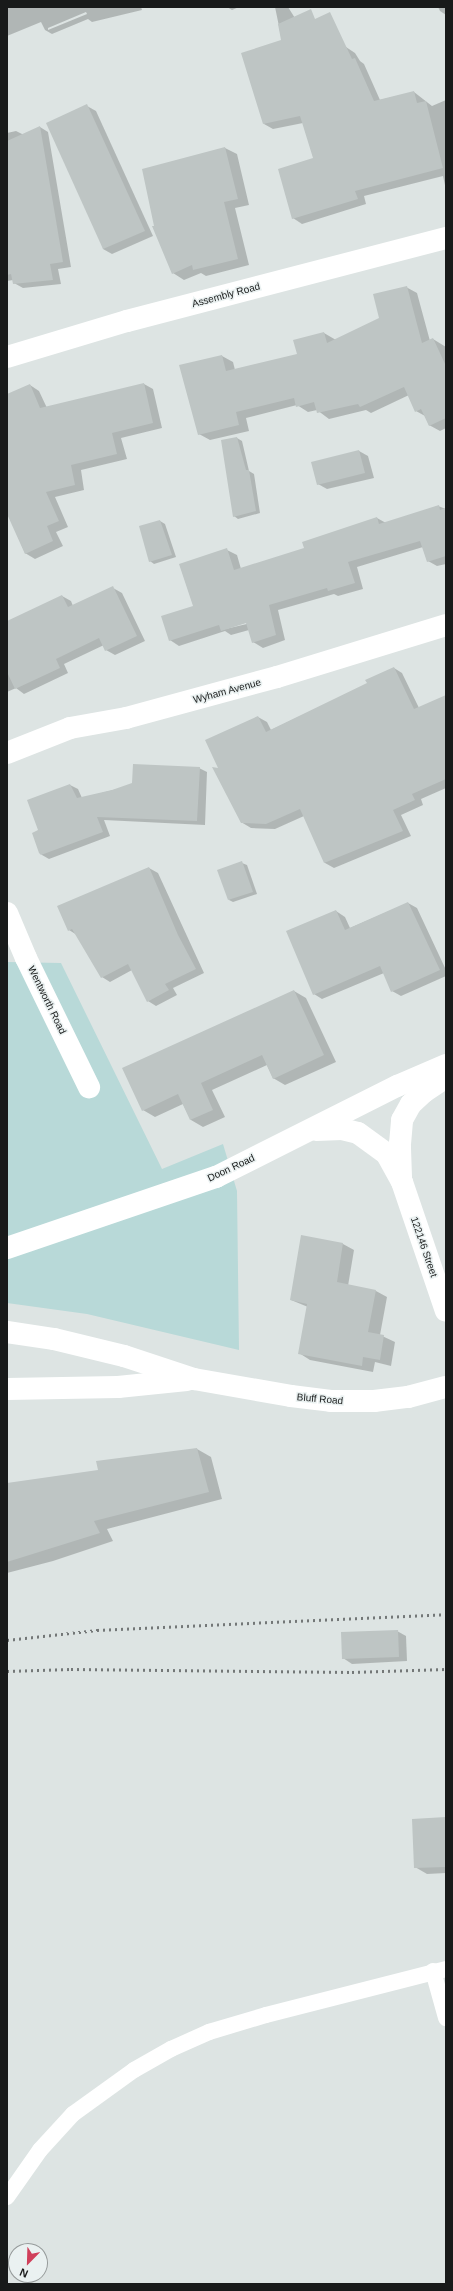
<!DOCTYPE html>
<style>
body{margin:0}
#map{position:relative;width:453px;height:2291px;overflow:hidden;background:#dde4e3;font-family:Helvetica,sans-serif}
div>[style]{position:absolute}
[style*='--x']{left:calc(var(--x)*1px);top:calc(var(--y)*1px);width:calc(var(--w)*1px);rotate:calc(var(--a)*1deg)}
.green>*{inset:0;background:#b8d9d8}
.shadow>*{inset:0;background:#0003}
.building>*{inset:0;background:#bec5c4}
.lane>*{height:16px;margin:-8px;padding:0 8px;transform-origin:8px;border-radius:8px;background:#fff}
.street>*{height:22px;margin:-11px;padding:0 11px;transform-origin:11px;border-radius:11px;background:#fff}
.secondary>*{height:22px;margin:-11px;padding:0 11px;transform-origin:11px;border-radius:11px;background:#fff}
.rail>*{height:3px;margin-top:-1.5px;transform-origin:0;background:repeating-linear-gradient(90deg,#737777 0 2px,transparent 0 6px)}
span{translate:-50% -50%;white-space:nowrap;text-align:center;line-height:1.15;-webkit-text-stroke:3px #eaf1f1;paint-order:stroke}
.street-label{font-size:10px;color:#181a1a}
.frame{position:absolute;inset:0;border:8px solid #181a1a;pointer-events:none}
.north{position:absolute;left:8px;top:2243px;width:40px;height:40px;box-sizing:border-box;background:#eaf1f1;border:1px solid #969b9b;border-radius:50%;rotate:203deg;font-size:11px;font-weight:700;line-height:16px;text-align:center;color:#181a1a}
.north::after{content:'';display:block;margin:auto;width:14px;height:18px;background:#d0405b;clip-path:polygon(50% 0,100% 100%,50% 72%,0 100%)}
</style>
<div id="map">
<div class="green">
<div style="clip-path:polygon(7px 962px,61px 963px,162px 1169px,223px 1144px,237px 1191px,239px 1350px,87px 1314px,7px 1303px)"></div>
</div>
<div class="shadow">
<div style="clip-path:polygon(evenodd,7px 7px,141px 7px,142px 10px,92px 22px,88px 19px,52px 34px,45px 30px,41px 22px,7px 36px,7px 7px,86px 12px,87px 14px,48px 30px,48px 28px,86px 12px)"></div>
<div style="clip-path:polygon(227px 7px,239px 7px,232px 10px)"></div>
<div style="clip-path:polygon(275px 7px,288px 7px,322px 61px,346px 47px,355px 53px,360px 61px,364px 64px,380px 100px,414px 92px,432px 106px,446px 100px,446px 190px,443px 176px,364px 196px,366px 204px,302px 224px,293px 218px,314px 159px,303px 123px,273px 129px,264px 124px,282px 41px)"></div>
<div style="clip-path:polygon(438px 7px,446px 7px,446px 15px,440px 11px)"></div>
<div style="clip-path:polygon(87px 106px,96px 111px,153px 236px,112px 254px,103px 249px)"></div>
<div style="clip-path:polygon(40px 127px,48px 132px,71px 267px,58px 269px,61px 284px,23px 288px,14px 283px,13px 280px,7px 281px,7px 133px,16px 131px,24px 135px)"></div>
<div style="clip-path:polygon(225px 148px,237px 154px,249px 205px,235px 208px,249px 265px,206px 276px,201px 273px,184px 280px,173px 273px,155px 226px,143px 170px)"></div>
<div style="clip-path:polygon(406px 287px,417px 293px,430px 341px,433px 339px,446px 347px,446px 428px,440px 431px,429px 425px,425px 416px,416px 411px,409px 395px,371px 413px,366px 410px,329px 419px,317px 410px,308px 412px,297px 405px,246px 418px,249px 431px,210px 440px,199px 434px,222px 356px,233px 362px,235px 370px,298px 355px,324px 333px,336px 340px,380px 319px)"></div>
<div style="clip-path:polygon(144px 384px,153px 389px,162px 428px,121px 438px,127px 459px,81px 470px,84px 490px,55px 497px,68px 527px,56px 532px,63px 546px,35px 559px,25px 553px,7px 511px,7px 395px,30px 385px,39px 391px,47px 408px)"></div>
<div style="clip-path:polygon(237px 438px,242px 441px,249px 471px,254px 474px,260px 513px,238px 519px,234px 516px)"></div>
<div style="clip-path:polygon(359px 451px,368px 456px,374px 478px,327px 489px,318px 484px)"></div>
<div style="clip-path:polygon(evenodd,438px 506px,446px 509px,446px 564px,437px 566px,428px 561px,423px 547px,357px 567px,363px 589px,338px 596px,334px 594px,278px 610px,285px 640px,263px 648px,253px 642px,249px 630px,231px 635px,225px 631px,179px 646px,170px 640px,194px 607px,227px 550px,237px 555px,241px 569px,305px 549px,377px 518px,386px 523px,438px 506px,251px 621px,251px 623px,221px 630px,251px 621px)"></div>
<div style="clip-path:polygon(160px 521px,165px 524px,176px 557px,154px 564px,150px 561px)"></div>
<div style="clip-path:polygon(113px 588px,122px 593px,145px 641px,115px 655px,106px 650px,104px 645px,64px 664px,68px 673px,24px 694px,16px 688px,7px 692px,7px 622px,62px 596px,71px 601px,73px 606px)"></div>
<div style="clip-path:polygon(394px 668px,402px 673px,419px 708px,446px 696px,446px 788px,421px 799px,423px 805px,401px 815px,411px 836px,334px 868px,325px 863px,304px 816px,275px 829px,251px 828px,241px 822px,220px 769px,258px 717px,267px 722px,271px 730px,368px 684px)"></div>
<div style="clip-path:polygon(199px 768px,207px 772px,205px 825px,104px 820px,110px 836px,49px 859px,42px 855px,39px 831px,70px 785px,78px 789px,82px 798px)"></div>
<div style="clip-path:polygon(242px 863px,247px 865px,257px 894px,233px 902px,229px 900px)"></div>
<div style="clip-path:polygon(149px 868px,158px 873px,204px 973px,173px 988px,177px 995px,156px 1006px,148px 1001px,132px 970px,110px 982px,102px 977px,77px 935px,69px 930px)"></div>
<div style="clip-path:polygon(408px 903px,417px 908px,446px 970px,446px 976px,401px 996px,392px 991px,384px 973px,322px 999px,314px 994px,336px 911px,345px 917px,350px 928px)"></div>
<div style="clip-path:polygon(294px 991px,306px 998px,336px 1062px,285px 1085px,273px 1078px,267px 1065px,212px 1090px,225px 1117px,203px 1127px,191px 1120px,183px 1104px,155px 1117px,143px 1110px)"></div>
<div style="clip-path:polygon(302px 1237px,343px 1244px,354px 1250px,348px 1286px,376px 1291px,387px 1297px,380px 1335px,395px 1342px,391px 1366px,375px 1362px,373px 1372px,310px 1360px,299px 1353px,308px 1307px,291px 1300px)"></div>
<div style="clip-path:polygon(197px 1449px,211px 1457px,222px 1499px,107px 1529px,113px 1541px,53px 1561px,7px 1573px,7px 1484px,99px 1471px)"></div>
<div style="clip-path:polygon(397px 1631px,406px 1636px,407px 1661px,352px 1664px,343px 1658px)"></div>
<div style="clip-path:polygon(446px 1818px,446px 1873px,427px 1874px,415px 1867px)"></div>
</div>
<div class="building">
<div style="clip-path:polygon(311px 9px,315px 19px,330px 12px,352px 59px,355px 58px,374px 101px,414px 91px,417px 103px,426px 101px,443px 168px,355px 191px,358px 199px,292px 219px,278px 169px,313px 158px,300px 116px,263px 124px,241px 53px,281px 40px,278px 24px)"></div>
<div style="clip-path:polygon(87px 104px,145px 231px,103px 249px,46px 123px)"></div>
<div style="clip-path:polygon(40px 126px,63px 262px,50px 264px,53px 280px,13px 284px,11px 274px,7px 275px,7px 141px)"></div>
<div style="clip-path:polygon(225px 147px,238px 199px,224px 202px,238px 259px,193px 270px,192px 265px,172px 274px,152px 226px,154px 226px,142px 169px)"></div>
<div style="clip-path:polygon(407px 286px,422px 343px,433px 338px,446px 366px,446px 418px,429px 426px,421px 409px,415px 412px,404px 387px,360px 407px,358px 404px,317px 413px,314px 402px,296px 407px,294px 398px,236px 412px,239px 425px,198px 435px,179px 365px,222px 355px,226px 371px,297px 354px,293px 340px,324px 332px,327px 343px,379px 318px,373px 294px)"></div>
<div style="clip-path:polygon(144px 383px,153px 423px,112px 433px,117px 454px,71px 465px,75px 485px,46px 492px,59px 521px,47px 526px,53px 541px,25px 554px,7px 514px,7px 394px,30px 384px,40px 408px)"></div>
<div style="clip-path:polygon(237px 437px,246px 470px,249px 470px,256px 511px,233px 517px,221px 440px)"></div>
<div style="clip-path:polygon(359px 450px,365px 473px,317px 485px,311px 462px)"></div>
<div style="clip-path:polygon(439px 505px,440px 510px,446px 508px,446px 556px,427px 562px,420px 541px,348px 562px,355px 583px,328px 591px,327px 588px,269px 605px,276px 635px,252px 643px,246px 623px,221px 631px,219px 625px,169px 641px,161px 616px,193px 606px,179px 564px,227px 548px,234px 570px,304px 548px,302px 542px,377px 517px,379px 524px)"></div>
<div style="clip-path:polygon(160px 520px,172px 555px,149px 562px,139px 526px)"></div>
<div style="clip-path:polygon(113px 586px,137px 636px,105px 651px,99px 638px,56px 659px,60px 668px,15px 689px,7px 672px,7px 621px,62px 595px,68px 607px)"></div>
<div style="clip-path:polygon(394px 667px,414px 709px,446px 695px,446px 779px,412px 794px,415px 800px,393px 810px,403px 831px,324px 863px,300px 809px,266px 824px,241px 823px,212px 767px,218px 768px,205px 740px,258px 716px,266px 732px,367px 683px,365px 680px)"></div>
<div style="clip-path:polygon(133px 764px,200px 767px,197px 821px,97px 817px,103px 832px,41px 855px,39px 853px,32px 833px,38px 830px,27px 800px,70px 784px,77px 798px,112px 790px,132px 783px)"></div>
<div style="clip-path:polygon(242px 861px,253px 892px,228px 900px,217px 870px)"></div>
<div style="clip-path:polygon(149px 867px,178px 935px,196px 969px,165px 984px,169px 990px,147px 1002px,128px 964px,101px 978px,72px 929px,68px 931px,57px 906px)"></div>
<div style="clip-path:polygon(408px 902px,440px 970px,391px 992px,380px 966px,313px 995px,286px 931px,336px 910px,345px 930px)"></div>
<div style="clip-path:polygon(294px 990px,324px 1055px,273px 1079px,262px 1055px,201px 1083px,213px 1110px,190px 1120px,178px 1094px,142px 1111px,122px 1068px)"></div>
<div style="clip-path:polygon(301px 1235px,343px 1243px,337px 1282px,376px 1290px,368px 1332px,384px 1335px,380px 1360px,363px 1357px,362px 1366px,298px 1354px,307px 1304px,290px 1300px)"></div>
<div style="clip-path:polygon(197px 1448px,209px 1492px,94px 1521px,100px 1533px,7px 1562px,7px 1483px,98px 1470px,96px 1461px)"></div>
<div style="clip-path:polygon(398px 1630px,399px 1657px,342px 1659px,341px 1632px)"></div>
<div style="clip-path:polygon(446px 1817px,446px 1867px,414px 1868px,412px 1819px)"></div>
</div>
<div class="lane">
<div style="--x:433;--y:1971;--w:49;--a:74.5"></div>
<div style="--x:7;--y:2197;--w:57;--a:-54.9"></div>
<div style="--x:40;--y:2150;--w:49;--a:-47.5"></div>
<div style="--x:73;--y:2114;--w:75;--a:-35.8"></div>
<div style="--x:134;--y:2070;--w:43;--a:-29.6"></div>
<div style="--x:171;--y:2049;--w:42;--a:-24.1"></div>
<div style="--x:209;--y:2032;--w:59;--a:-16.6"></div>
<div style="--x:266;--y:2015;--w:186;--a:-14.3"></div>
</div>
<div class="street">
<div style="--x:7;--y:357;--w:125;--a:-16.7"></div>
<div style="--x:127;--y:321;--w:330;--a:-14.6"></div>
<div style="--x:7;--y:753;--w:68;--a:-21.6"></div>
<div style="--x:70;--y:728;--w:57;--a:-10.1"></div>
<div style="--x:126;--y:718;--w:156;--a:-15.2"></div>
<div style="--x:277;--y:677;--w:177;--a:-17.1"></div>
<div style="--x:7;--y:913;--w:49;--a:67.1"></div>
<div style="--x:26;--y:958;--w:144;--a:64"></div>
<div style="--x:316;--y:1130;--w:26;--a:-2"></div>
<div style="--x:342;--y:1129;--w:16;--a:14"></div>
<div style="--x:358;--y:1133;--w:34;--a:36"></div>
<div style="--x:386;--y:1153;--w:33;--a:61"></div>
<div style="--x:402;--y:1182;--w:136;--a:71.2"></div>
<div style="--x:401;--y:1177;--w:33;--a:-92"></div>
<div style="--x:400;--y:1144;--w:24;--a:-85"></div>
<div style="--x:402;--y:1120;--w:18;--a:-61"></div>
<div style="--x:411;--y:1104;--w:18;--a:-43"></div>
<div style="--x:424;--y:1092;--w:27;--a:-34"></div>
<div style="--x:7;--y:1248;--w:221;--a:-18.8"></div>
<div style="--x:216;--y:1177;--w:203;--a:-26.7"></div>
<div style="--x:397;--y:1086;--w:53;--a:-23.2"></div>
</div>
<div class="secondary">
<div style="--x:7;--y:1332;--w:48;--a:8.5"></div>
<div style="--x:54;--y:1339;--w:72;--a:13.7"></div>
<div style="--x:124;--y:1356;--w:74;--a:18.2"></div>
<div style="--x:194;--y:1379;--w:98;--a:9.9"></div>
<div style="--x:291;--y:1396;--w:40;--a:7.1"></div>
<div style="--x:331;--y:1401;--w:43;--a:0"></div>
<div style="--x:374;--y:1401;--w:34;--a:-7"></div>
<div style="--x:408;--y:1397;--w:39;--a:-15"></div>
<div style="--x:7;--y:1389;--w:111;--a:-1"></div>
<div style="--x:118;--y:1387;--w:69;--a:-5.8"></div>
</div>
<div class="rail">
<div style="--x:7;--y:1640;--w:91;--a:-6.3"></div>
<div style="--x:97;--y:1630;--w:349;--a:-2.6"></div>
<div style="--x:7;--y:1671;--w:64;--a:-1.8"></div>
<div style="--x:71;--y:1669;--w:281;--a:0.6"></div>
<div style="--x:352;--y:1672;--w:94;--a:-1.8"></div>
</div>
<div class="street-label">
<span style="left:226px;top:295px;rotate:-15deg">Assembly Road</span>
<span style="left:227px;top:691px;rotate:-15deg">Wyham Avenue</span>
<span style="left:47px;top:1000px;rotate:64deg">Wentworth Road</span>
<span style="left:231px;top:1168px;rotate:-25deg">Doon Road</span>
<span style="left:424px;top:1247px;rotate:71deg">122146 Street</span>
<span style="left:320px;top:1399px;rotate:5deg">Bluff Road</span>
</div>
<div class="frame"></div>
<div class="north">N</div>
</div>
